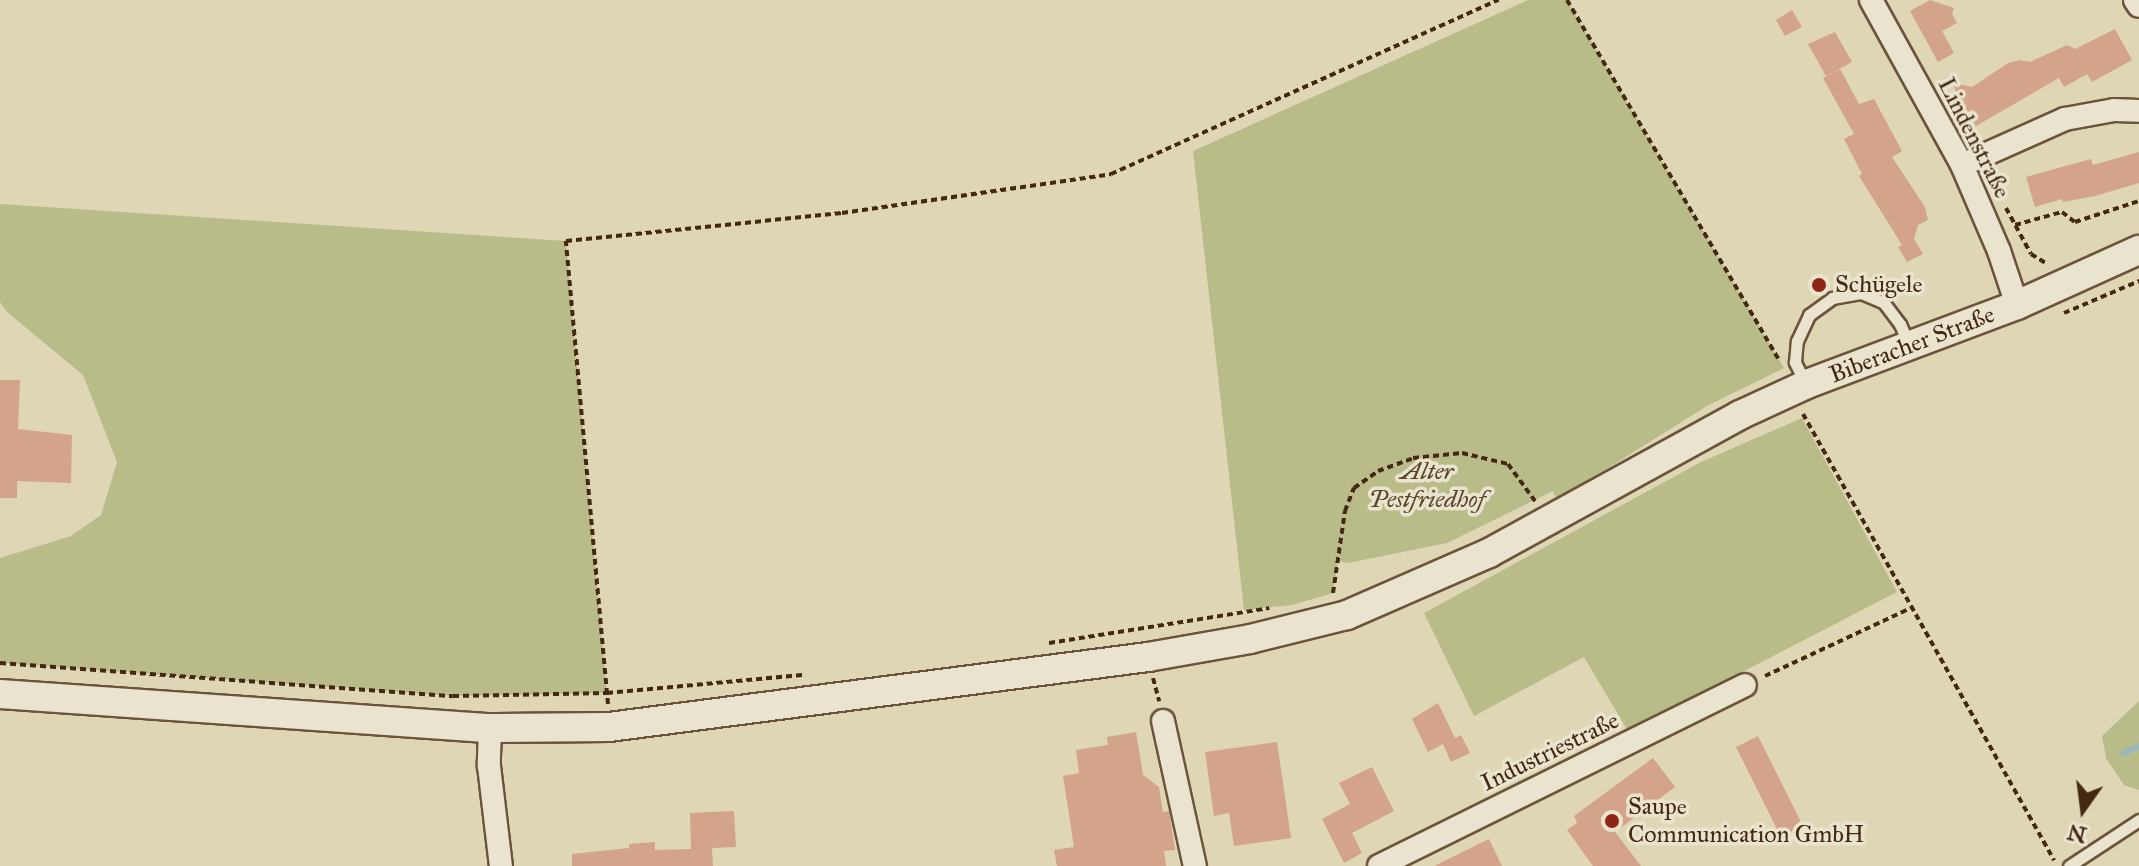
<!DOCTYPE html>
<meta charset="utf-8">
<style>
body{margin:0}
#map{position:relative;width:2139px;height:866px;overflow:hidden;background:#ded6b5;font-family:"IM FELL Great Primer",serif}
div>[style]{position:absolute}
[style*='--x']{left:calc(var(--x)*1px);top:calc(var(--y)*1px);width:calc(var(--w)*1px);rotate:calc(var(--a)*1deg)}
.green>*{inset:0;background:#b9bc88}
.stream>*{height:6px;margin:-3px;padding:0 3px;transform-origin:3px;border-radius:3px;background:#97b7b8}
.building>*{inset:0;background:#d3a48a}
.path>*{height:4px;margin-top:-2px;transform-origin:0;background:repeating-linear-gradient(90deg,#442912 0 6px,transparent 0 10px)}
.roads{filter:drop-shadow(2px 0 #6a543b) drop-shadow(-2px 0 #6a543b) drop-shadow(0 2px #6a543b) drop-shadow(0 -2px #6a543b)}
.service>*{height:11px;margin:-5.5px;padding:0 5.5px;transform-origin:5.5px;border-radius:5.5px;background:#eae4cf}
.minor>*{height:22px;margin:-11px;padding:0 11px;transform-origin:11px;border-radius:11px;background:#eae4cf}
.tertiary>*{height:28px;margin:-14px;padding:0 14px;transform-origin:14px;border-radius:14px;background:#eae4cf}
.dots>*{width:22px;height:22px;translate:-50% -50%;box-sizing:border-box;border:4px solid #eae4cf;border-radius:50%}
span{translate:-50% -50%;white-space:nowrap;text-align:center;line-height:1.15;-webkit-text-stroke:7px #eae4cf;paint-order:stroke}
.street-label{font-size:24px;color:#442912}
.poi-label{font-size:24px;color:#442912}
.left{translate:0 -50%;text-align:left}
.park-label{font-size:24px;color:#5b462a;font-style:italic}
.north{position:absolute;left:2043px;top:770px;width:80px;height:80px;-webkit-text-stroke:6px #eae4cf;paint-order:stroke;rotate:194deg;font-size:22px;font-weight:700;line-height:32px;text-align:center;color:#442912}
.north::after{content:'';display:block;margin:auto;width:28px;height:36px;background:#442912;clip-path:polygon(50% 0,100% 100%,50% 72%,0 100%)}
</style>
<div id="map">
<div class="green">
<div style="clip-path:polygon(1528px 0,1567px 0,1784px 368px,1707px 406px,1557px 500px,1553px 491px,1447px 543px,1348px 563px,1338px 561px,1333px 593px,1292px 605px,1244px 610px,1193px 151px)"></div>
<div style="clip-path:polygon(0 204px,566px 241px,607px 693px,453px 696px,0 663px,0 558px,71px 536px,101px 515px,117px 462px,83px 375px,7px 312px,0 302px)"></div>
<div style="clip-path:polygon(1802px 418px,1897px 592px,1628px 731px,1584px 657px,1474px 716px,1424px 613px,1701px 462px)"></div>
<div style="clip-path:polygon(2139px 701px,2139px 790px,2124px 785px,2106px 758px,2102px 736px)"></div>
</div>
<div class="stream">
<div style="--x:2124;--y:753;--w:17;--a:-25"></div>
</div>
<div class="building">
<div style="clip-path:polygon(1930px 0,1954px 8px,1952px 14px,1957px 23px,1942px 31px,1954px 53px,1938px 62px,1910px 11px)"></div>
<div style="clip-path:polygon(1792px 10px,1802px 27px,1785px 36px,1776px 20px)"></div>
<div style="clip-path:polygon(2115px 29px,2132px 60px,2092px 82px,2087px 74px,2064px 87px,2059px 78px,1976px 126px,1951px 82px,1972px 87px,2008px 63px,2020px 60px,2030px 62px,2067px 45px,2075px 49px)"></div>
<div style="clip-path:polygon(1835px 32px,1852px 62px,1826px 76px,1808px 44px)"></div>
<div style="clip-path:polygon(1840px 69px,1859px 104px,1874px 99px,1902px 151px,1892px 157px,1925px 207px,1928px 220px,1918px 225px,1914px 239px,1923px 254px,1907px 262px,1898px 247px,1902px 245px,1859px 176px,1862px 174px,1844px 139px,1854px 134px,1823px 78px)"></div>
<div style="clip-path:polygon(2139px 152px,2139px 183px,2095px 196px,2063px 202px,2062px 199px,2035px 207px,2026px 177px,2091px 159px,2093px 165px)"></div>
<div style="clip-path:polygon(0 380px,20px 380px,18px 429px,72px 435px,71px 483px,17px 481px,17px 498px,0 498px)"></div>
<div style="clip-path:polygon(1438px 703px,1455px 738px,1461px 735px,1470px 753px,1451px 762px,1443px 744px,1428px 752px,1412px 719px)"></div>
<div style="clip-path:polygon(1136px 732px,1143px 775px,1159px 787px,1163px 812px,1169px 811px,1175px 850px,1164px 851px,1166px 866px,1057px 866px,1054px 850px,1074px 847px,1063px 776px,1079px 773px,1076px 750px,1108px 745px,1107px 737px)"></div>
<div style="clip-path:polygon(1758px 736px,1803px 826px,1781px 837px,1736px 747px)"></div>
<div style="clip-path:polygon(1277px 742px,1291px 838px,1234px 846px,1229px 813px,1214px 816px,1205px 752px)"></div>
<div style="clip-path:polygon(1653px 758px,1675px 787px,1615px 832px,1641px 866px,1593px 866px,1567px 830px,1577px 823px,1574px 816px)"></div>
<div style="clip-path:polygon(1372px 767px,1394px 811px,1352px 833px,1362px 853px,1344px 863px,1322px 819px,1350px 804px,1339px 783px)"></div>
<div style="clip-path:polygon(734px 811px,736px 847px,712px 848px,713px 866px,572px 866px,572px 854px,629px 848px,629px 844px,655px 842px,655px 850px,691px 849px,690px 813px)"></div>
<div style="clip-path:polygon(1489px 839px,1502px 866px,1434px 866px)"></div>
</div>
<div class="path">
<div style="--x:1567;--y:0;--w:418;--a:59.5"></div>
<div style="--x:2006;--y:208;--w:52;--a:61.5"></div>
<div style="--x:2031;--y:254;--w:19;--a:32"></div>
<div style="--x:2015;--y:225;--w:49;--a:-15.5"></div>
<div style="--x:2062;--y:212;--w:16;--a:38"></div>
<div style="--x:2075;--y:222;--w:67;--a:-18.2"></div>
<div style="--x:2064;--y:313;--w:82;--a:-23.1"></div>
<div style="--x:1803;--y:414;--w:512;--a:60.63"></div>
<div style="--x:1333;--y:593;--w:83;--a:-81.7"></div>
<div style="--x:1345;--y:511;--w:25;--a:-69"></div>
<div style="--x:1354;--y:488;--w:29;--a:-35"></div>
<div style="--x:1378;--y:471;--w:37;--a:-20"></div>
<div style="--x:1413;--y:458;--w:49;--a:-5.8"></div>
<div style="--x:1462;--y:453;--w:47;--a:13.4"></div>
<div style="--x:1508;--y:464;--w:46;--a:53.9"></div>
<div style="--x:1049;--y:643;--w:223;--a:-9"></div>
<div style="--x:0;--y:663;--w:454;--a:4.2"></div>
<div style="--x:453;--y:696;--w:154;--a:-1.1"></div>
<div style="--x:607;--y:693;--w:196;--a:-5.3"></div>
<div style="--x:1765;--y:676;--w:161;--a:-25"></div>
<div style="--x:1153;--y:678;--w:24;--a:75"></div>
<div style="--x:608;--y:704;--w:465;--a:-95.2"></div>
<div style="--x:566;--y:241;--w:277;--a:-5.8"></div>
<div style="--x:842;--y:213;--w:272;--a:-8.2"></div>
<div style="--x:1111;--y:174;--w:425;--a:-24.2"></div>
</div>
<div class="roads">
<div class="service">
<div style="--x:1806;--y:384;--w:25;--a:-117"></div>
<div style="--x:1795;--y:362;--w:21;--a:-85"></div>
<div style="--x:1797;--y:341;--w:29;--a:-65"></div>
<div style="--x:1809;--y:315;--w:29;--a:-36"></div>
<div style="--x:1832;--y:298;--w:29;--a:-10"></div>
<div style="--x:1861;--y:293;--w:25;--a:23"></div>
<div style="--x:1884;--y:303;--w:26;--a:53"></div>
<div style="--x:1900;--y:324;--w:23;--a:67"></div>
<div style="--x:2069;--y:866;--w:84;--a:-33.3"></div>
</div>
<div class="minor">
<div style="--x:1871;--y:0;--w:188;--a:61.1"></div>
<div style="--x:1962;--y:165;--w:94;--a:66.7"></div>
<div style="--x:1999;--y:251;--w:57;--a:71.6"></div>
<div style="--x:2135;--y:0;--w:7;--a:56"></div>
<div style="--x:1962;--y:165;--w:113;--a:-24.1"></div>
<div style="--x:2065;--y:119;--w:50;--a:-10.4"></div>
<div style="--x:2114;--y:110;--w:25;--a:2"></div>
<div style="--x:1163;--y:721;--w:148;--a:77.6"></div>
<div style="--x:490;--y:728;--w:38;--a:92"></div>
<div style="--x:489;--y:766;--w:101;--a:83.2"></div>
<div style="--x:1379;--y:866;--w:408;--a:-26.3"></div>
</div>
<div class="tertiary">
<div style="--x:0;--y:694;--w:491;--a:4"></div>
<div style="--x:490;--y:728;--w:119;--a:-0.5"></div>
<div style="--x:609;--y:727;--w:544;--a:-7.4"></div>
<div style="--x:1148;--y:657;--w:104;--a:-10"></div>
<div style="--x:1250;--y:639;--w:100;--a:-13.9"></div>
<div style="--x:1347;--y:615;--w:155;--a:-23.6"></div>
<div style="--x:1489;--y:553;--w:286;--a:-28.8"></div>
<div style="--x:1740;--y:415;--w:74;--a:-24.8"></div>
<div style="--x:1807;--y:384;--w:224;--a:-20.6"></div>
<div style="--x:2017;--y:305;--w:134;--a:-24.3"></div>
</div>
</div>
<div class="dots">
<div style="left:1819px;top:285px;background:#8f2418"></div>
<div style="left:1612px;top:821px;background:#8f2418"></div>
</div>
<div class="street-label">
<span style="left:1974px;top:138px;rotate:63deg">Lindenstraße</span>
<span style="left:1912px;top:345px;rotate:-21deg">Biberacher Straße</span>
<span style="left:1550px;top:752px;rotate:-26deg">Industriestraße</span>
</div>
<div class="poi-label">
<span class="left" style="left:1835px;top:285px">Schügele</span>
<span class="left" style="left:1628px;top:821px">Saupe<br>Communication GmbH</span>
</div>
<div class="park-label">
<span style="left:1427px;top:486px">Alter<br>Pestfriedhof</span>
</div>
<div class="north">N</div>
</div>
